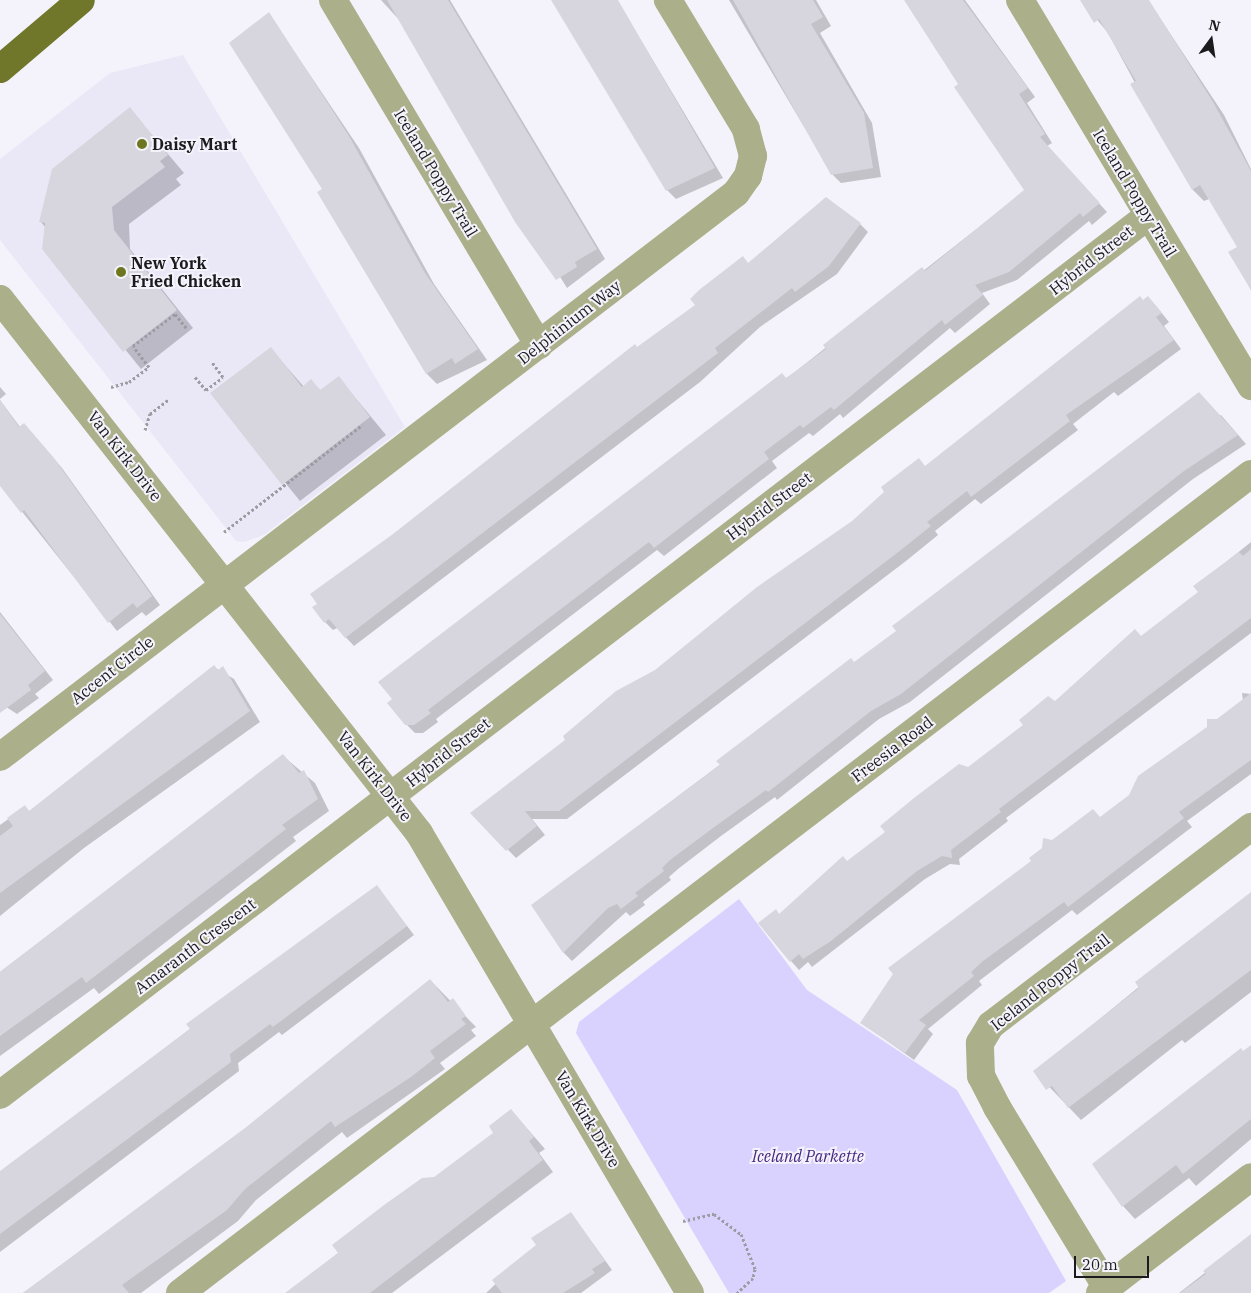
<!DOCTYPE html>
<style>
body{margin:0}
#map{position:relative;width:1251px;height:1293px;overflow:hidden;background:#f4f3fb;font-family:"IBM Plex Serif",serif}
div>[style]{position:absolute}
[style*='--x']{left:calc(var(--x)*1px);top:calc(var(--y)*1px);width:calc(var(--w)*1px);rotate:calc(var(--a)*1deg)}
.built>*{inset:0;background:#eae8f7}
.green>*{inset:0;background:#d9d1fe}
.shadow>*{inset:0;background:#0003}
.building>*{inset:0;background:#d7d6de}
.path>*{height:3px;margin-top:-1.5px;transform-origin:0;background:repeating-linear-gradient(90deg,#9d9ca2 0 2.5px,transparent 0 5px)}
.minor>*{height:28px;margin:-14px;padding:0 14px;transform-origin:14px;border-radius:14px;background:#abb08a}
.major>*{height:28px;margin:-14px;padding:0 14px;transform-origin:14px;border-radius:14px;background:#70772a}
.dots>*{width:14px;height:14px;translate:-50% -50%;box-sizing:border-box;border:2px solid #f4f3fb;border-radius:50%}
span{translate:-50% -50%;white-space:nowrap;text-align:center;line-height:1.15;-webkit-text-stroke:4px #f4f3fb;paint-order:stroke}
.poi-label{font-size:16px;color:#1b1a1d;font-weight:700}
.left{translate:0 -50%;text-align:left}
.street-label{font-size:16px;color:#1b1a1d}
.park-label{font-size:16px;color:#472784;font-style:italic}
.north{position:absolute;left:1186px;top:15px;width:50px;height:50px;-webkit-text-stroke:4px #f4f3fb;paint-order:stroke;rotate:14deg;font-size:14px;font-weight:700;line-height:20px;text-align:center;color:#1b1a1d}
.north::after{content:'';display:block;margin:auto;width:18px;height:22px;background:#1b1a1d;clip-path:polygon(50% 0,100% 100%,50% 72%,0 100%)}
.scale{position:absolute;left:1074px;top:1256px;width:75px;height:22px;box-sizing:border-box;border:2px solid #1b1a1d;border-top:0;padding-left:6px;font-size:15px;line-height:18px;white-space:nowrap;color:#1b1a1d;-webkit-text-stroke:4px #f4f3fb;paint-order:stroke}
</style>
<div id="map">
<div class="built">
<div style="clip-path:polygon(183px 55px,405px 427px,264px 535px,244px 542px,236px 541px,0 240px,0 159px,110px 73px)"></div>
</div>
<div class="green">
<div style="clip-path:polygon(739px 899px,807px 990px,957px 1090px,1066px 1281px,1049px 1293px,729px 1293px,576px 1033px,579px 1022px)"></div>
</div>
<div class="shadow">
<div style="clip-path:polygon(381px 0,450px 0,605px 259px,567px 288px,403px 24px)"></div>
<div style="clip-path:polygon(553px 0,617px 0,723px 178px,676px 199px,667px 190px)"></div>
<div style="clip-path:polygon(729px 0,816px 0,831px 26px,820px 33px,872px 123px,881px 177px,841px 183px,832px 174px)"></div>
<div style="clip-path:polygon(906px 0,965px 0,1035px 97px,1027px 103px,1052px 143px,1047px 146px,1107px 212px,1092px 225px,1089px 221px,1017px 280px,982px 293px,990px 304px,955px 333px,950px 328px,843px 418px,840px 414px,813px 436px,809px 433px,772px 461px,777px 468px,664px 556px,657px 550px,436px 719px,438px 722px,423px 733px,415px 733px,406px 724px,786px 379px,1026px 190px)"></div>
<div style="clip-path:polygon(1081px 0,1148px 0,1224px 115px,1251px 169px,1251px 290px,1230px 252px,1238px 247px,1209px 199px,1204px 201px,1193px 190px,1108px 33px)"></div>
<div style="clip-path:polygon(269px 14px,359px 148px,434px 284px,487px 360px,437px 384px,427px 374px,319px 192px,324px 189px)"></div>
<div style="clip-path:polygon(130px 109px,184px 173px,176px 179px,181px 185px,129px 224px,130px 249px,193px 328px,141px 369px,43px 248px,45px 227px,41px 222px)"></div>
<div style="clip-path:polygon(860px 224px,868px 232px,837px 274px,760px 327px,700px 382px,354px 646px,337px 628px,333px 630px,325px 622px,394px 535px,697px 306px,743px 258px,749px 264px)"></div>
<div style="clip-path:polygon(1143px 301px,1156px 306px,1169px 322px,1164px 326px,1181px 349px,1118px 396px,1114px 392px,1073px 424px,1078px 430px,981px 504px,975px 499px,935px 531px,938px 535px,906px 561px,567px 819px,532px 819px,545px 835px,516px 858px,472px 813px)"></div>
<div style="clip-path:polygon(271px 349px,304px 387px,311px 381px,321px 391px,339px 378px,386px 435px,300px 501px,212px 393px)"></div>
<div style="clip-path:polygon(0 387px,6px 394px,0 399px)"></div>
<div style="clip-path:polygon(0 400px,20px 427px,24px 424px,62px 468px,160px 605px,146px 616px,142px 612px,117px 631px,0 484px)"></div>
<div style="clip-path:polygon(1221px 415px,1246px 444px,1193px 479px,910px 702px,879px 719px,777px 800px,775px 797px,721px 836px,678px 869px,669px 877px,671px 880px,643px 902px,645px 905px,630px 916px,626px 912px,572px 961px,564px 953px,533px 905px,854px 664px)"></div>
<div style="clip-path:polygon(1251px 542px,1251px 633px,1006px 818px,1008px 821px,959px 859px,960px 865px,950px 864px,925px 879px,812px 967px,808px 962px,799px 970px,791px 961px,780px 915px,1200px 593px,1195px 587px)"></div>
<div style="clip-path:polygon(0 612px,53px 680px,35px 694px,39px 698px,17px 714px,0 703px)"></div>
<div style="clip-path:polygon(214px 667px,234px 679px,260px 722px,84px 848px,0 916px,0 825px,25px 807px,30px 812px)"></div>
<div style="clip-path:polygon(1242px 693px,1251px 694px,1251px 774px,1187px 821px,1192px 827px,1077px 915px,1072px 910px,979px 981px,982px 985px,928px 1029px,933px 1034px,914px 1060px,862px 1023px,1052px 842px,1101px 818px,1130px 796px,1243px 701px)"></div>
<div style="clip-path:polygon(283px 756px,315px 783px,329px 811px,293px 837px,296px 841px,99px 994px,94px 988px,0 1056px,0 972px)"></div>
<div style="clip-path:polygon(377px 887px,414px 935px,282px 1035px,279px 1032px,238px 1063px,239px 1071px,0 1252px,0 1173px)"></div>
<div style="clip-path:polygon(1251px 895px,1251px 992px,1185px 1043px,1182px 1040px,1081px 1120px,1035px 1072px)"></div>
<div style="clip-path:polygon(430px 980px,476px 1027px,471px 1030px,476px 1036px,440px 1063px,445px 1069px,347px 1138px,342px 1132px,256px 1200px,238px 1221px,141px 1293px,23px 1293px,246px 1129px)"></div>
<div style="clip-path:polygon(1251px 1046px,1251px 1139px,1196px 1186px,1189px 1178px,1135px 1219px,1123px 1206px)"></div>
<div style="clip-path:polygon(511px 1110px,545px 1149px,539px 1153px,553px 1172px,392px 1293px,286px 1293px,495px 1133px)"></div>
<div style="clip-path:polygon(571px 1213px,612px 1270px,581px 1293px,486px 1293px)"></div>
<div style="clip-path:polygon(1251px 1237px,1251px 1293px,1179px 1293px)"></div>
</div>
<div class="building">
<div style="clip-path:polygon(387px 0,448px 0,597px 249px,575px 262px,577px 267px,556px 280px,515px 222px)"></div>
<div style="clip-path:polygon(551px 0,618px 0,715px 168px,666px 191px)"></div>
<div style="clip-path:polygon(733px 0,813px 0,823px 17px,811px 24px,864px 113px,873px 168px,831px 175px)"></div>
<div style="clip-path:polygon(904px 0,963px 0,1028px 88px,1019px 94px,1045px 134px,1040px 137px,1100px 203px,1083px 217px,1080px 213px,1009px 272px,975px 285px,983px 295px,945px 325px,942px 320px,834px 410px,831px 407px,803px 428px,800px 425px,764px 452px,769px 459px,654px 548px,649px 542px,428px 710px,431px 713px,414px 725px,405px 725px,387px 703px,392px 699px,378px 682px,782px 373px,786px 378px,826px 349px,823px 345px,922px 267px,925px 271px,1024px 190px,954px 87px,958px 84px)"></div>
<div style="clip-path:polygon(1080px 0,1149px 0,1213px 102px,1251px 171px,1251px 290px,1228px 252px,1237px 247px,1200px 185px,1192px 190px,1130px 84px,1136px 81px,1099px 19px,1094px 23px)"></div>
<div style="clip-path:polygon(269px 12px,349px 136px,425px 273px,478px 349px,455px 364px,452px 358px,426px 374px,317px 192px,322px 189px,229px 43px)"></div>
<div style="clip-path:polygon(130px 107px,168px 155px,160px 161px,165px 167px,112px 207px,114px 230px,177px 310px,123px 352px,42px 249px,45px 223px,39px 222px,52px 169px)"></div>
<div style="clip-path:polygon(826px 197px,861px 223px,829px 266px,795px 292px,792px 288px,715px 348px,718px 353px,345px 638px,329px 619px,324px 623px,312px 607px,317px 604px,310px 594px,393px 534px,635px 344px,637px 347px,695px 305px,690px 299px,699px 290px,743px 256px,748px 263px)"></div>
<div style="clip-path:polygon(1140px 296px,1143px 300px,1148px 296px,1162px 313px,1156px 317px,1174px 340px,1066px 415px,1070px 421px,971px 497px,967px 491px,927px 522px,931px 526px,897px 553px,559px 811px,525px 811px,537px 826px,506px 851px,470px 813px,565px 740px,563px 736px,616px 691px,655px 670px,757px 587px,852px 521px,884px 492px,881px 487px,919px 458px,925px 466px)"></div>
<div style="clip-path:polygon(271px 347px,302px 387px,311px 379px,320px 390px,339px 376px,370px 417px,282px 485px,210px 393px)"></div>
<div style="clip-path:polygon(1199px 392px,1238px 435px,1184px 471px,901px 694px,871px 711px,768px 792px,766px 790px,713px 828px,670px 860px,662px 868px,664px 871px,635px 893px,638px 896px,621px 909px,617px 904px,608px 908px,563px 953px,531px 905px,720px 765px,716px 761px,851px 658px,854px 662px,896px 631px,892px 626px)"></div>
<div style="clip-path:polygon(0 400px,19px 427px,24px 423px,54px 458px,152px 596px,137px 608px,133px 603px,108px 623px,24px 510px,21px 513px,0 486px)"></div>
<div style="clip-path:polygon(1251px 549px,1251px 618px,999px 809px,1001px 812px,951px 850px,952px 858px,942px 856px,917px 871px,831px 941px,803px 959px,799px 954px,790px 962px,758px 923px,776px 909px,779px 914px,843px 856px,847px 861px,885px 832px,880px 826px,914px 798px,959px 764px,968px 767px,1023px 725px,1019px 720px,1048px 696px,1055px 701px,1135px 629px,1141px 636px,1198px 592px,1193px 586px,1239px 552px,1243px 556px)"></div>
<div style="clip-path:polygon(0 614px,45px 671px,28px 685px,31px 690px,0 713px)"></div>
<div style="clip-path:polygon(214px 665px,218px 670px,223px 666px,250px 711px,0 893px,0 836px,13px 826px,7px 818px,25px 805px,29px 811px)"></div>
<div style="clip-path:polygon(1251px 693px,1251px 760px,1179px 812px,1184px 818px,1068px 907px,1064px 902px,983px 961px,971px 972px,974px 976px,919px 1020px,926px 1025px,905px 1053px,860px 1023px,893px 974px,888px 968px,1031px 861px,1029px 858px,1042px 848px,1043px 838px,1052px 840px,1093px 809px,1100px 817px,1129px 795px,1138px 776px,1207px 727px,1207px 719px,1217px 719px)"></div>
<div style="clip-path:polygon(283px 754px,299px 773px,304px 770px,318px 799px,282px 825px,286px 829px,236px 868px,86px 983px,82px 977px,0 1036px,0 972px)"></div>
<div style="clip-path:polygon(377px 885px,407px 926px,273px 1027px,270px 1024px,230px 1054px,231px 1062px,0 1234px,0 1171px,190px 1029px,186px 1024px)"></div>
<div style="clip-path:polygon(1251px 892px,1251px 970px,1068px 1108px,1052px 1086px,1046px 1090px,1033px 1071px,1139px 988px,1135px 982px)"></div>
<div style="clip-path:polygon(430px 979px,448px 1002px,453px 998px,466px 1016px,461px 1019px,466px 1024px,430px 1051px,435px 1058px,411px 1077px,335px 1127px,331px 1121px,245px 1189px,227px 1210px,122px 1285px,129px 1293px,23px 1293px,245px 1128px)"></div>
<div style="clip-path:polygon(1251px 1045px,1251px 1119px,1183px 1174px,1176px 1165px,1122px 1207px,1092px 1164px,1241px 1048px,1243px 1051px)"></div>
<div style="clip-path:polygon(511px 1109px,534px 1137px,529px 1141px,543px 1160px,370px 1293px,285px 1293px,338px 1253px,332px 1245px,384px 1205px,422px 1178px,434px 1177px,493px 1133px,489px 1126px)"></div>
<div style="clip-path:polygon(571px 1212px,605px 1261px,592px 1269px,595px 1273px,563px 1293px,502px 1293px,492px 1280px,536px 1245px,531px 1238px)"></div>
<div style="clip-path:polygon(1251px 1234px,1251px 1293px,1180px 1293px,1206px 1274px,1203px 1271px)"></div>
</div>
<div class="path">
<div style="--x:195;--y:377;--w:17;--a:50"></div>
<div style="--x:206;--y:390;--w:21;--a:-37"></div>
<div style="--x:223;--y:377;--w:19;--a:-126"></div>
<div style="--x:111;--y:387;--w:19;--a:-16"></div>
<div style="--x:129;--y:382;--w:25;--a:-37"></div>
<div style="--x:149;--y:367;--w:26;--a:-127"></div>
<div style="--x:133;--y:346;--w:53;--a:-37.3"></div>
<div style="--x:175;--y:314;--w:19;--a:51"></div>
<div style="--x:145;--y:430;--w:17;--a:-73"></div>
<div style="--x:150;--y:414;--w:24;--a:-38"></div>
<div style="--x:224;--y:532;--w:175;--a:-37.8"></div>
<div style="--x:683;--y:1221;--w:32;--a:-13"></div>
<div style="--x:714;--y:1214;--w:34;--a:37"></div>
<div style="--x:741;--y:1234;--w:38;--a:68"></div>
<div style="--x:755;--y:1269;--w:9;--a:103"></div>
<div style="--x:753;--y:1278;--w:22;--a:137"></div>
</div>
<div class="minor">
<div style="--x:333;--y:0;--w:402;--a:59.2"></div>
<div style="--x:1020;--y:0;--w:450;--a:59.1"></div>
<div style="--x:0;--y:299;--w:679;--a:51.88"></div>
<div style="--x:419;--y:833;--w:534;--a:59.5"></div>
<div style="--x:0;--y:757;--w:927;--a:-37.46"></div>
<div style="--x:736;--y:193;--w:21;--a:-55"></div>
<div style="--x:748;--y:176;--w:21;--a:-76"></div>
<div style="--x:753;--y:156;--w:28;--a:-105"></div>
<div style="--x:746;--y:129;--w:151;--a:-121.2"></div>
<div style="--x:0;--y:1095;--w:1446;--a:-37.44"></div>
<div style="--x:1107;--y:1288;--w:212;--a:-121.3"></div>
<div style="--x:997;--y:1107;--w:35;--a:-117"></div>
<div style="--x:981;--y:1076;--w:33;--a:-92"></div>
<div style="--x:980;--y:1043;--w:21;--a:-59"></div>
<div style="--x:991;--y:1025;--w:327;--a:-37.3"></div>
<div style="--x:180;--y:1293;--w:1348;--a:-37.41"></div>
<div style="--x:1100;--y:1293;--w:190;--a:-37.5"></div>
</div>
<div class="major">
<div style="--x:0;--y:69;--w:106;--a:-40.4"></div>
</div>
<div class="dots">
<div style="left:142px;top:144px;background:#6e761f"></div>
<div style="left:121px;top:272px;background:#6e761f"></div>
</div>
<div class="poi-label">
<span class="left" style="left:152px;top:144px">Daisy Mart</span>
<span class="left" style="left:131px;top:272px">New York<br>Fried Chicken</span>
</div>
<div class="street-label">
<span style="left:436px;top:173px;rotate:59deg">Iceland Poppy Trail</span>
<span style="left:1135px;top:193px;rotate:59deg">Iceland Poppy Trail</span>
<span style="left:1091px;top:260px;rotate:-38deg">Hybrid Street</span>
<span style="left:569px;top:322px;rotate:-38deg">Delphinium Way</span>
<span style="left:125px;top:456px;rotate:52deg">Van Kirk Drive</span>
<span style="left:769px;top:506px;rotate:-37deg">Hybrid Street</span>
<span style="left:112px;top:670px;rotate:-38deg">Accent Circle</span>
<span style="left:892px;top:749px;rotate:-37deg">Freesia Road</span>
<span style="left:448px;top:752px;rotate:-38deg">Hybrid Street</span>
<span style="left:375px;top:776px;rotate:52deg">Van Kirk Drive</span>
<span style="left:195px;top:946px;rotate:-37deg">Amaranth Crescent</span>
<span style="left:1050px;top:982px;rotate:-38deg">Iceland Poppy Trail</span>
<span style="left:588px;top:1119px;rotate:59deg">Van Kirk Drive</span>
</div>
<div class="park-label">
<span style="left:808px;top:1156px">Iceland Parkette</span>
</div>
<div class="north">N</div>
<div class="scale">20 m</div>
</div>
